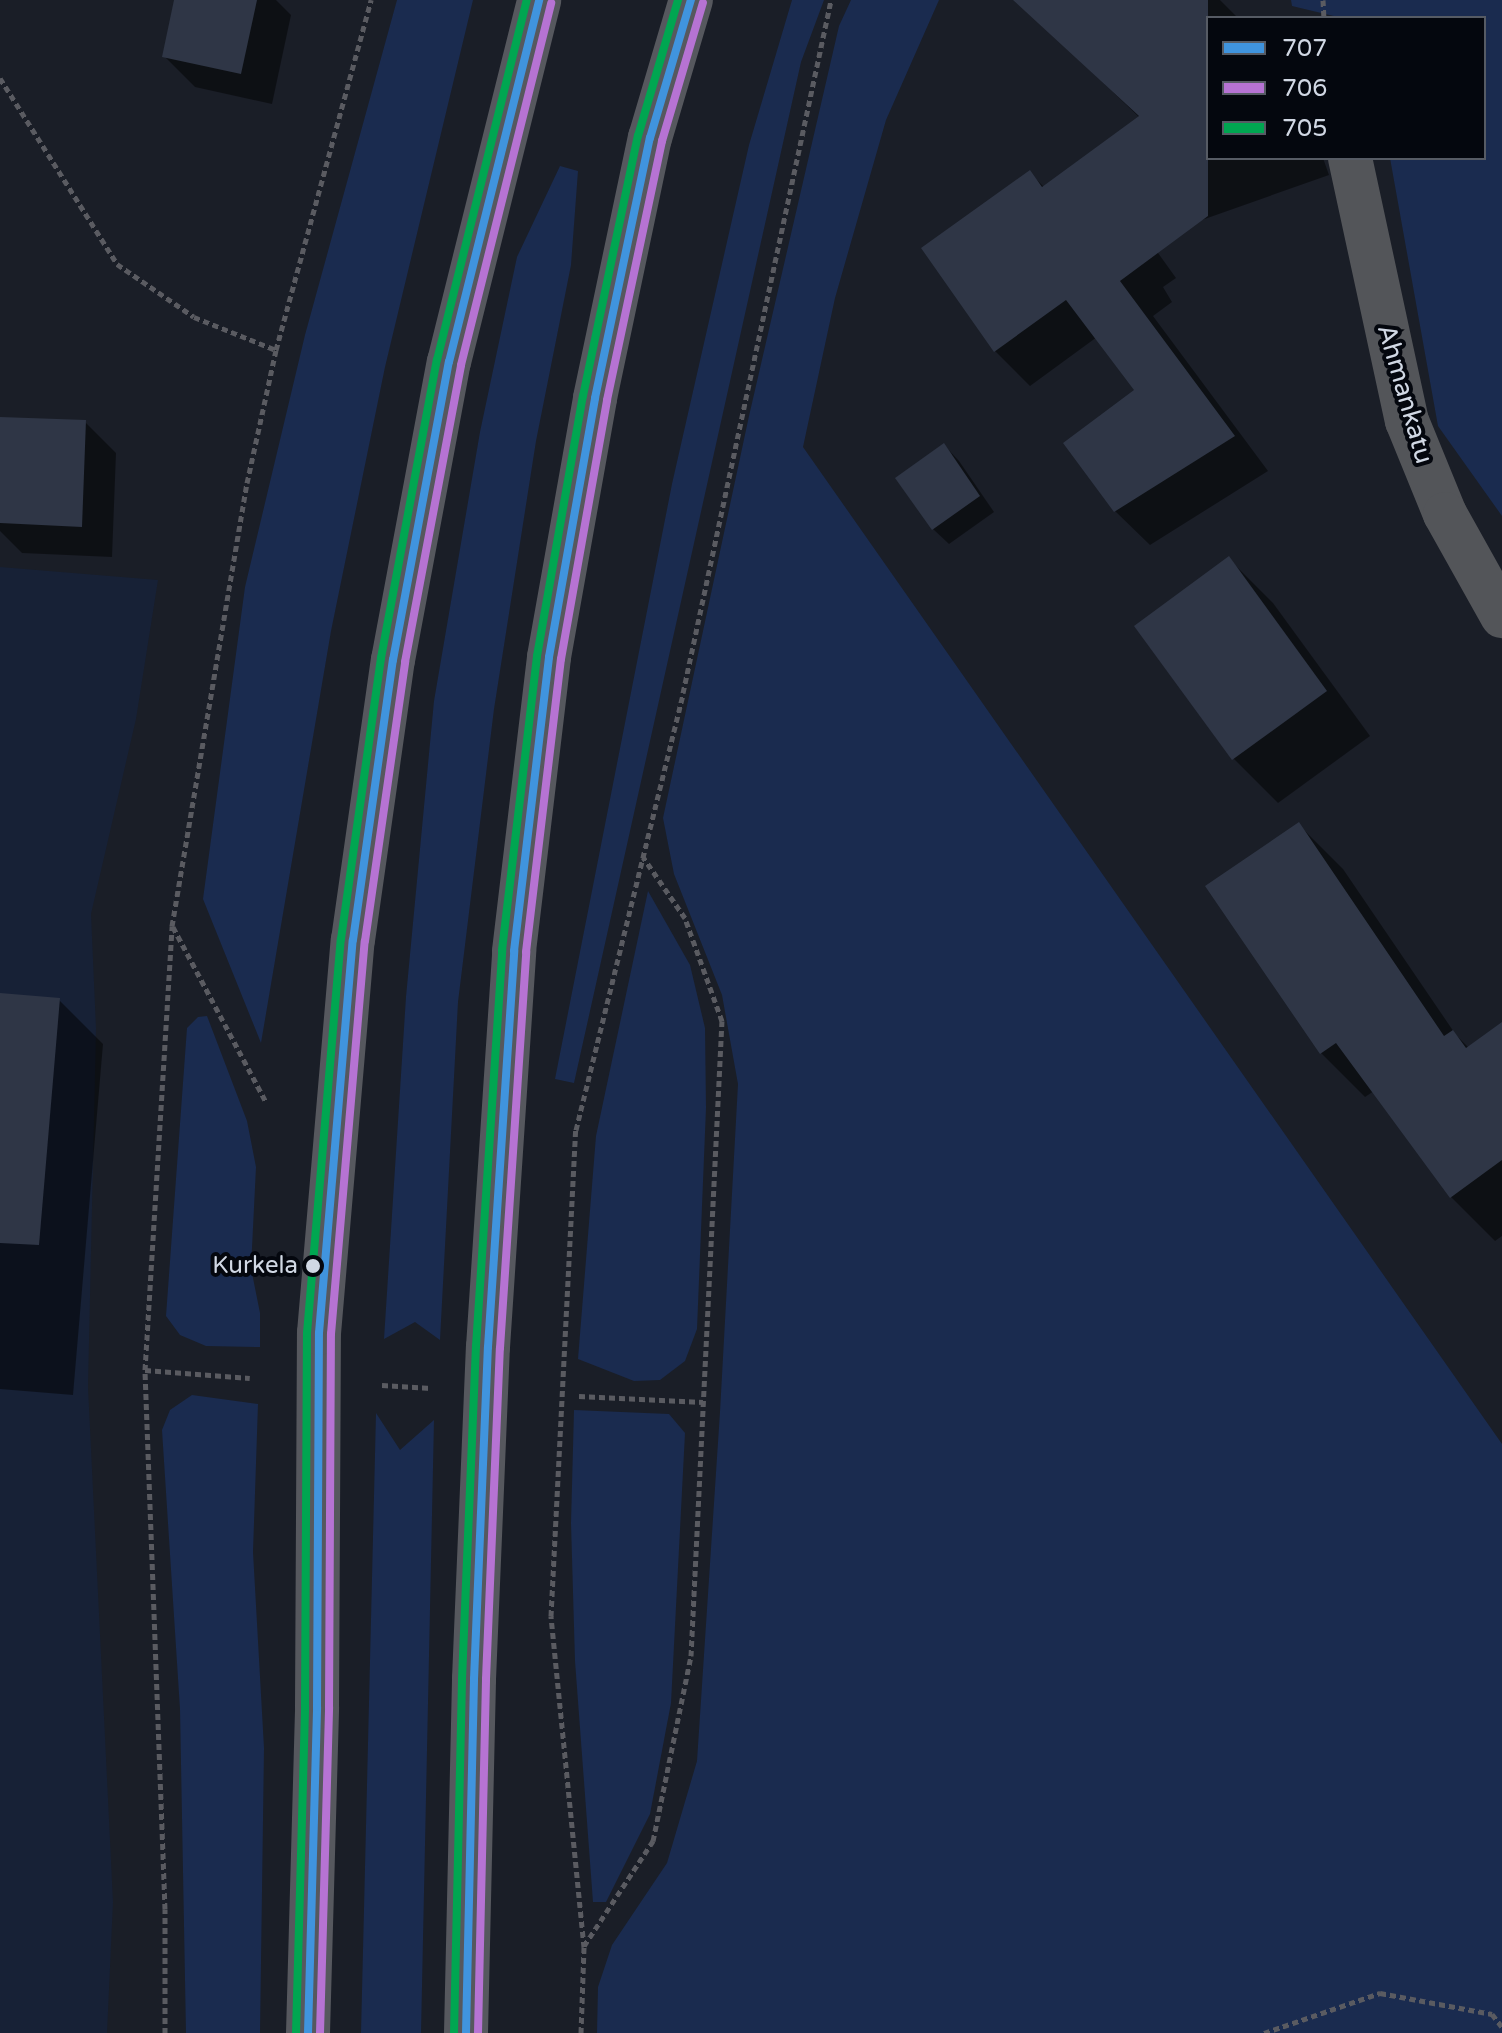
<!DOCTYPE html>
<style>
body{margin:0}
#map{position:relative;width:1502px;height:2033px;overflow:hidden;background:#1a1e27;font-family:"Varela Round",sans-serif}
div>[style]{position:absolute}
[style*='--x']{left:calc(var(--x)*1px);top:calc(var(--y)*1px);width:calc(var(--w)*1px);rotate:calc(var(--a)*1deg)}
.built>*{inset:0;background:#172136}
.green>*{inset:0;background:#1a2b4f}
.shadow>*{inset:0;background:#0007}
.building>*{inset:0;background:#2f3646}
.path>*{height:5px;margin-top:-2.5px;transform-origin:0;background:repeating-linear-gradient(90deg,#5a5b61 0 6px,transparent 0 10px)}
.minor>*{height:44px;margin:-22px;padding:0 22px;transform-origin:22px;border-radius:22px;background:#535559}
.secondary>*{height:44px;margin:-22px;padding:0 22px;transform-origin:22px;border-radius:22px;background:#56585e}
.bus-1>*{height:8px;margin:-4px;padding:0 4px;transform-origin:4px;border-radius:4px;background:#4094de}
.bus-2>*{height:8px;margin:-4px;padding:0 4px;transform-origin:4px;border-radius:4px;background:#b673d3}
.bus-3>*{height:8px;margin:-4px;padding:0 4px;transform-origin:4px;border-radius:4px;background:#00a651}
.dots>*{width:22px;height:22px;translate:-50% -50%;box-sizing:border-box;border:4px solid #04070e;border-radius:50%}
span{translate:-50% -50%;white-space:nowrap;text-align:center;line-height:1.15;-webkit-text-stroke:8px #04070e;paint-order:stroke}
.bus-label{font-size:24px;color:#d1d8e4}
.right{translate:-100% -50%;text-align:right}
.street-label{font-size:26px;color:#d1d8e4}
.legend{position:absolute;left:1206px;top:16px;width:280px;height:144px;box-sizing:border-box;background:#04070e;border:2px solid #565b64;margin:0;padding:10px 14px;list-style:none;font-size:24px;color:#d1d8e4}
.legend li{display:flex;align-items:center;gap:16px;height:40px}
.legend b{width:40px;border:2px solid #565b64}
</style>
<div id="map">
<div class="built">
<div style="clip-path:polygon(0 567px,158px 580px,136px 719px,91px 914px,96px 1028px,88px 1387px,113px 1902px,107px 2033px,0 2033px)"></div>
</div>
<div class="green">
<div style="clip-path:polygon(397px 0,473px 0,385px 367px,331px 631px,261px 1043px,203px 899px,245px 587px,305px 335px)"></div>
<div style="clip-path:polygon(792px 0,824px 0,801px 62px,574px 1083px,555px 1079px,672px 484px,749px 145px)"></div>
<div style="clip-path:polygon(851px 0,939px 0,886px 120px,835px 298px,803px 447px,1502px 1444px,1502px 2033px,597px 2033px,598px 1987px,612px 1945px,667px 1863px,697px 1761px,720px 1412px,738px 1084px,722px 995px,674px 874px,663px 818px,749px 416px,839px 26px)"></div>
<div style="clip-path:polygon(1291px 0,1502px 0,1502px 516px,1438px 426px,1390px 158px,1484px 158px,1484px 18px,1342px 18px,1292px 6px)"></div>
<div style="clip-path:polygon(560px 166px,578px 171px,571px 265px,536px 441px,494px 709px,458px 1002px,440px 1340px,415px 1322px,384px 1339px,406px 997px,434px 701px,480px 432px,517px 257px)"></div>
<div style="clip-path:polygon(648px 891px,690px 965px,705px 1028px,706px 1108px,697px 1329px,685px 1361px,660px 1380px,634px 1381px,578px 1359px,596px 1136px)"></div>
<div style="clip-path:polygon(207px 1016px,247px 1121px,256px 1167px,251px 1268px,260px 1313px,260px 1347px,206px 1346px,180px 1335px,166px 1316px,187px 1028px,198px 1017px)"></div>
<div style="clip-path:polygon(192px 1395px,258px 1404px,253px 1552px,264px 1748px,260px 2033px,186px 2033px,180px 1709px,162px 1430px,170px 1410px)"></div>
<div style="clip-path:polygon(574px 1410px,669px 1414px,685px 1433px,671px 1703px,650px 1814px,606px 1902px,593px 1902px,575px 1661px,571px 1523px)"></div>
<div style="clip-path:polygon(376px 1413px,400px 1450px,434px 1420px,421px 2033px,361px 2033px)"></div>
</div>
<div class="shadow">
<div style="clip-path:polygon(176px 0,276px 0,291px 15px,272px 104px,195px 87px,164px 56px)"></div>
<div style="clip-path:polygon(1027px 0,1220px 0,1238px 18px,1208px 18px,1208px 158px,1323px 158px,1329px 175px,1148px 239px,1176px 278px,1163px 287px,1172px 302px,1153px 316px,1268px 471px,1150px 545px,1115px 511px,1136px 390px,1097px 337px,1030px 386px,995px 351px,924px 249px,1029px 172px,1044px 187px,1140px 118px,1022px 5px)"></div>
<div style="clip-path:polygon(0 419px,85px 422px,116px 453px,112px 557px,22px 553px,0 531px)"></div>
<div style="clip-path:polygon(944px 445px,959px 461px,994px 512px,949px 544px,933px 529px)"></div>
<div style="clip-path:polygon(1229px 559px,1273px 603px,1370px 736px,1278px 803px,1234px 759px,1137px 627px)"></div>
<div style="clip-path:polygon(1299px 825px,1343px 869px,1456px 1035px,1469px 1048px,1502px 1024px,1502px 1236px,1495px 1241px,1451px 1197px,1374px 1091px,1365px 1097px,1321px 1053px)"></div>
<div style="clip-path:polygon(0 995px,59px 1000px,103px 1044px,73px 1395px,0 1389px)"></div>
</div>
<div class="building">
<div style="clip-path:polygon(174px 0,257px 0,241px 74px,162px 57px)"></div>
<div style="clip-path:polygon(1013px 0,1208px 0,1208px 216px,1120px 281px,1235px 436px,1114px 512px,1063px 443px,1134px 390px,1066px 300px,994px 352px,921px 248px,1030px 170px,1042px 187px,1139px 116px)"></div>
<div style="clip-path:polygon(0 417px,86px 420px,82px 527px,0 523px)"></div>
<div style="clip-path:polygon(944px 443px,980px 496px,932px 530px,895px 478px)"></div>
<div style="clip-path:polygon(1229px 556px,1327px 691px,1232px 760px,1134px 626px)"></div>
<div style="clip-path:polygon(1299px 822px,1444px 1036px,1453px 1030px,1466px 1048px,1502px 1022px,1502px 1160px,1450px 1198px,1336px 1043px,1320px 1054px,1205px 886px)"></div>
<div style="clip-path:polygon(0 993px,60px 998px,39px 1245px,0 1243px)"></div>
</div>
<div class="path">
<div style="--x:1323;--y:0;--w:18;--a:87"></div>
<div style="--x:0;--y:78;--w:220;--a:57.8"></div>
<div style="--x:117;--y:264;--w:93;--a:34.5"></div>
<div style="--x:194;--y:317;--w:88;--a:21.9"></div>
<div style="--x:173;--y:927;--w:198;--a:62"></div>
<div style="--x:145;--y:1370;--w:105;--a:4.4"></div>
<div style="--x:382;--y:1385;--w:49;--a:3.5"></div>
<div style="--x:579;--y:1396;--w:124;--a:2.8"></div>
<div style="--x:584;--y:1946;--w:126;--a:-56.7"></div>
<div style="--x:653;--y:1841;--w:189;--a:-78.4"></div>
<div style="--x:691;--y:1656;--w:636;--a:-87.21"></div>
<div style="--x:722;--y:1021;--w:109;--a:-109.8"></div>
<div style="--x:685;--y:918;--w:74;--a:-124.5"></div>
<div style="--x:165;--y:2033;--w:124;--a:-90"></div>
<div style="--x:165;--y:1909;--w:539;--a:-92.13"></div>
<div style="--x:145;--y:1370;--w:445;--a:-86.5"></div>
<div style="--x:172;--y:926;--w:449;--a:-80.4"></div>
<div style="--x:247;--y:483;--w:136;--a:-77.7"></div>
<div style="--x:276;--y:350;--w:363;--a:-74.8"></div>
<div style="--x:581;--y:2033;--w:86;--a:-88"></div>
<div style="--x:584;--y:1947;--w:333;--a:-95.7"></div>
<div style="--x:551;--y:1616;--w:487;--a:-87.1"></div>
<div style="--x:576;--y:1130;--w:450;--a:-76.2"></div>
<div style="--x:683;--y:693;--w:709;--a:-77.94"></div>
<div style="--x:1264;--y:2033;--w:123;--a:-19"></div>
<div style="--x:1380;--y:1993;--w:114;--a:10.6"></div>
<div style="--x:1492;--y:2014;--w:16;--a:52"></div>
</div>
<div class="minor">
<div style="--x:1350;--y:158;--w:269;--a:77.8"></div>
<div style="--x:1407;--y:421;--w:100;--a:67.8"></div>
<div style="--x:1445;--y:514;--w:117;--a:60.8"></div>
</div>
<div class="secondary">
<div style="--x:308;--y:2033;--w:326;--a:-88.4"></div>
<div style="--x:317;--y:1707;--w:374;--a:-89.7"></div>
<div style="--x:319;--y:1333;--w:394;--a:-85.1"></div>
<div style="--x:353;--y:940;--w:283;--a:-81.9"></div>
<div style="--x:393;--y:660;--w:303;--a:-79.4"></div>
<div style="--x:449;--y:362;--w:373;--a:-76"></div>
<div style="--x:466;--y:2033;--w:354;--a:-88.7"></div>
<div style="--x:474;--y:1679;--w:332;--a:-87.6"></div>
<div style="--x:488;--y:1347;--w:397;--a:-86.2"></div>
<div style="--x:514;--y:951;--w:296;--a:-83.2"></div>
<div style="--x:549;--y:657;--w:263;--a:-79.9"></div>
<div style="--x:595;--y:398;--w:266;--a:-78.1"></div>
<div style="--x:650;--y:138;--w:144;--a:-73.5"></div>
</div>
<div class="bus-1">
<div style="--x:308;--y:2033;--w:326;--a:-88.4"></div>
<div style="--x:317;--y:1707;--w:374;--a:-89.7"></div>
<div style="--x:319;--y:1333;--w:394;--a:-85.1"></div>
<div style="--x:353;--y:940;--w:283;--a:-81.9"></div>
<div style="--x:393;--y:660;--w:303;--a:-79.4"></div>
<div style="--x:449;--y:362;--w:373;--a:-76"></div>
<div style="--x:466;--y:2033;--w:354;--a:-88.7"></div>
<div style="--x:474;--y:1679;--w:332;--a:-87.6"></div>
<div style="--x:488;--y:1347;--w:397;--a:-86.2"></div>
<div style="--x:514;--y:951;--w:296;--a:-83.2"></div>
<div style="--x:549;--y:657;--w:263;--a:-79.9"></div>
<div style="--x:595;--y:398;--w:266;--a:-78.1"></div>
<div style="--x:650;--y:138;--w:144;--a:-73.5"></div>
</div>
<div class="bus-2">
<div style="--x:320;--y:2033;--w:326;--a:-88.4"></div>
<div style="--x:329;--y:1707;--w:373;--a:-89.7"></div>
<div style="--x:331;--y:1334;--w:394;--a:-85.1"></div>
<div style="--x:365;--y:941;--w:282;--a:-81.8"></div>
<div style="--x:405;--y:662;--w:302;--a:-79.3"></div>
<div style="--x:461;--y:365;--w:373;--a:-76"></div>
<div style="--x:478;--y:2033;--w:354;--a:-88.7"></div>
<div style="--x:486;--y:1679;--w:331;--a:-87.6"></div>
<div style="--x:500;--y:1348;--w:397;--a:-86.2"></div>
<div style="--x:526;--y:952;--w:295;--a:-83.2"></div>
<div style="--x:561;--y:659;--w:263;--a:-79.9"></div>
<div style="--x:607;--y:400;--w:265;--a:-78"></div>
<div style="--x:662;--y:141;--w:144;--a:-73.5"></div>
</div>
<div class="bus-3">
<div style="--x:296;--y:2033;--w:326;--a:-88.4"></div>
<div style="--x:305;--y:1707;--w:374;--a:-89.7"></div>
<div style="--x:307;--y:1333;--w:395;--a:-85.1"></div>
<div style="--x:341;--y:939;--w:284;--a:-81.9"></div>
<div style="--x:381;--y:658;--w:303;--a:-79.4"></div>
<div style="--x:437;--y:360;--w:371;--a:-76"></div>
<div style="--x:454;--y:2033;--w:354;--a:-88.7"></div>
<div style="--x:462;--y:1679;--w:333;--a:-87.6"></div>
<div style="--x:476;--y:1346;--w:397;--a:-86.2"></div>
<div style="--x:502;--y:950;--w:296;--a:-83.2"></div>
<div style="--x:537;--y:656;--w:264;--a:-80"></div>
<div style="--x:583;--y:396;--w:266;--a:-78.1"></div>
<div style="--x:638;--y:136;--w:142;--a:-73.6"></div>
</div>
<div class="dots">
<div style="left:313px;top:1266px;background:#d1d8e4"></div>
</div>
<div class="bus-label">
<span class="right" style="left:298px;top:1266px">Kurkela</span>
</div>
<div class="street-label">
<span style="left:1405px;top:394px;rotate:74deg">Ahmankatu</span>
</div>
<ul class="legend">
<li><b style="height:10px;background:#4094de"></b>707</li>
<li><b style="height:10px;background:#b673d3"></b>706</li>
<li><b style="height:10px;background:#00a651"></b>705</li>
</ul>
</div>
